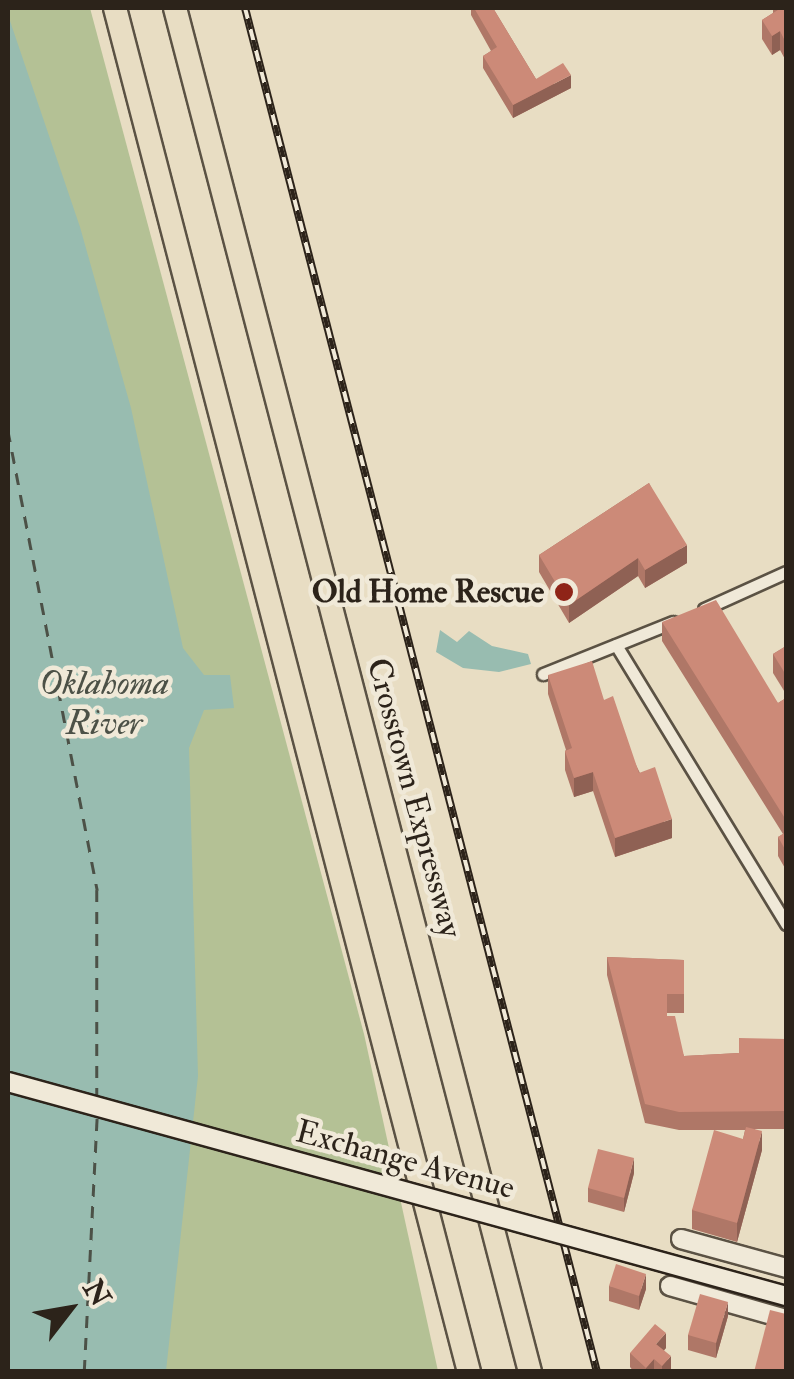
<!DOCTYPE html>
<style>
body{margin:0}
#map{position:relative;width:794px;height:1379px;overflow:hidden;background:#e8ddc3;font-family:"IM FELL Double Pica",serif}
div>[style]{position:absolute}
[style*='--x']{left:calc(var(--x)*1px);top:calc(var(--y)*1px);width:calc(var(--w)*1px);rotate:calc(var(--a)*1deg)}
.green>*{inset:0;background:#b4c195}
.water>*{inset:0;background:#98bcb0}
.ferry>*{height:2.5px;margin-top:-1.25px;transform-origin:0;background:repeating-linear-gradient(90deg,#4c5147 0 12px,transparent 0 22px)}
.roads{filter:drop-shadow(2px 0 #5b5244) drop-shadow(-2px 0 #5b5244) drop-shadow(0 2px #5b5244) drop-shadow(0 -2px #5b5244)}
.minor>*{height:11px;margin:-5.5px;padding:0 5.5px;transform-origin:5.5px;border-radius:5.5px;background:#f0e9d8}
.secondary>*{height:18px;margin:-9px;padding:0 9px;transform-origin:9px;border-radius:9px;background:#f0e9d8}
.motorway>*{height:22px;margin:-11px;padding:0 11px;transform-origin:11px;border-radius:11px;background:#e8ddc3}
.rail>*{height:8px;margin-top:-4px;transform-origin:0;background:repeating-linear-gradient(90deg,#f0e9d8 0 11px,#2c231a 0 22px);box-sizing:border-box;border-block:2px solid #2c231a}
.bridges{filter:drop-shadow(2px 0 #2c231a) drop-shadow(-2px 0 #2c231a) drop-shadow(0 2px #2c231a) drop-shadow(0 -2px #2c231a)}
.secondary-bridge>*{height:18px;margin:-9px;padding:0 9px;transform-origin:9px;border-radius:9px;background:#f0e9d8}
.wall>*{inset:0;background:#af7767}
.shaded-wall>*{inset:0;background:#8f6154}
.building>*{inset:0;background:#cc8a78}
.dots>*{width:28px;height:28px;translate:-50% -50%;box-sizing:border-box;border:5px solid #f0e9d8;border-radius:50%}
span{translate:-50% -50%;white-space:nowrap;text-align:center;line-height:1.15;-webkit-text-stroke:9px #f0e9d8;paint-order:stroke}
.poi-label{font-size:32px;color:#2c231a;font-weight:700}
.right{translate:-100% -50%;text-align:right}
.street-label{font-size:32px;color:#2c231a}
.water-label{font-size:35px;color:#4c5147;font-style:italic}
.frame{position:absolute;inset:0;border:10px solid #2c231a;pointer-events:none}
.north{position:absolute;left:20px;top:1259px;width:100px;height:100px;-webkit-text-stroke:8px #f0e9d8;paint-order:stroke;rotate:59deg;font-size:28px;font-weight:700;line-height:40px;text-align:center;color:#2c231a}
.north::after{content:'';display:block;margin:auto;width:35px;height:45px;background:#2c231a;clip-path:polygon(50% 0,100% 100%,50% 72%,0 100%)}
</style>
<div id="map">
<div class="green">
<div style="clip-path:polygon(8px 8px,90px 8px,364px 1034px,438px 1371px,8px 1372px)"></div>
</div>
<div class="water">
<div style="clip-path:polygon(8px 15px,80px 227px,131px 408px,183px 648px,204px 675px,230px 675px,234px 708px,204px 710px,189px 748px,198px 1076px,166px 1371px,8px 1371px)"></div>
<div style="clip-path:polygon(440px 630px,457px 642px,469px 631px,492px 646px,528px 654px,531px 664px,499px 672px,463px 668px,436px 652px)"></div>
</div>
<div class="ferry">
<div style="--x:8;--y:430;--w:469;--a:79"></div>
<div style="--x:97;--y:890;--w:210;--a:90"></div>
<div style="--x:84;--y:1372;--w:259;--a:-87.1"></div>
</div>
<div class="roads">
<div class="minor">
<div style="--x:704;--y:609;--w:90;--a:-24.3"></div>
<div style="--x:616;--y:645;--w:327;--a:58.6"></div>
<div style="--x:543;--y:674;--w:140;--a:-21.8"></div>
</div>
<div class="secondary">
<div style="--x:681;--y:1239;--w:109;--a:15.4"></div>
<div style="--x:670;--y:1286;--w:121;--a:15.9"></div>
</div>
<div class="motorway">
<div style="--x:115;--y:8;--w:1409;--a:75.45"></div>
<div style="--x:175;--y:8;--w:1409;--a:75.41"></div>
</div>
</div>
<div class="rail">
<div style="--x:245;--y:8;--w:1409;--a:75.53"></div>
</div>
<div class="bridges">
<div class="secondary-bridge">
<div style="--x:8;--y:1082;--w:807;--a:15.38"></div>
</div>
</div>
<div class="wall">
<div style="clip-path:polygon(471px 8px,493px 8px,536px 79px,571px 88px,513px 118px,483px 68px,483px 56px,491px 51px,471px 15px)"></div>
<div style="clip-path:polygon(773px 8px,786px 8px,786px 61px,780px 50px,772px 55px,762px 39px,762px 20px,773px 13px)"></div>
<div style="clip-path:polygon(649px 483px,687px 563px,645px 588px,638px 576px,569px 623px,539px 572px,539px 555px)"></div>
<div style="clip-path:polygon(662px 622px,778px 703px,786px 698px,786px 870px,778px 856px,778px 837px,783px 834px,662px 641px)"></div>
<div style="clip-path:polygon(786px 646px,786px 694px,773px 673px,773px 654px)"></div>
<div style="clip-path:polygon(548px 675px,604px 700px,672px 838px,615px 857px,593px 791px,574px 797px,565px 770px,565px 751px,566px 750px,548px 694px)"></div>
<div style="clip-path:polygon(607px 957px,684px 960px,684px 1013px,667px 1013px,667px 1016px,684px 1056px,739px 1053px,786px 1039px,786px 1129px,755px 1129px,762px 1150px,737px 1242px,692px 1229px,692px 1210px,743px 1139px,745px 1130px,679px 1130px,645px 1123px,607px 975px)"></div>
<div style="clip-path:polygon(634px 1173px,624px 1212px,588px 1202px,588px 1188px)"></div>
<div style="clip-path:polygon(609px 1286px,646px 1289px,639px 1310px,609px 1301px)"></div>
<div style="clip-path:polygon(728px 1316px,716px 1358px,688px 1350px,688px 1335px)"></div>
<div style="clip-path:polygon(666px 1348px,664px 1350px,671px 1370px,670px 1372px,634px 1372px,630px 1367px,630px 1353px)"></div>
</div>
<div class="shaded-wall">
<div style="clip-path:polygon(780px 31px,780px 50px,772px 55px,772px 36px)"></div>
<div style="clip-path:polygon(571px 75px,571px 88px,513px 118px,513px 105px)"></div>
<div style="clip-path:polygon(687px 545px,687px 563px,645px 588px,645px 570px)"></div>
<div style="clip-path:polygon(638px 558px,638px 576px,569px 623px,569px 605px)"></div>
<div style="clip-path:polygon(593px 772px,593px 791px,574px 797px,574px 778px)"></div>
<div style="clip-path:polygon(672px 819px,672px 838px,615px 857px,615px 838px)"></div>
<div style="clip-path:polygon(762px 1131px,762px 1150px,737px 1242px,737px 1223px)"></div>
<div style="clip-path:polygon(634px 1158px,634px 1173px,624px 1212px,624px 1198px)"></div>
<div style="clip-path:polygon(646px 1274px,646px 1289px,639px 1310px,639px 1296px)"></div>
<div style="clip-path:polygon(728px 1302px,728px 1316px,716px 1358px,716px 1343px)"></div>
<div style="clip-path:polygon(666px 1333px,666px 1348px,656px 1359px,656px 1344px)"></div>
<div style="clip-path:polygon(671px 1356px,671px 1370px,662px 1372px,662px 1366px)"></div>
<div style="clip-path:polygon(654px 1359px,654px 1372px,646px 1372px,646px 1368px)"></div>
</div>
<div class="building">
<div style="clip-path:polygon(474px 8px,493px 8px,536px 79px,563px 63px,571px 75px,513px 105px,483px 56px,497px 47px)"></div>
<div style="clip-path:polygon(781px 8px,786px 8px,786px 43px,780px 31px,772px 36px,762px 20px)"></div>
<div style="clip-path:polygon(649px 483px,687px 545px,645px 570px,638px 558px,569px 605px,539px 555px)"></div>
<div style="clip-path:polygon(716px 600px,778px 703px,786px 698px,786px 820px,662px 622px)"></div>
<div style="clip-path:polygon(786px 646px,786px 675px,773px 654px)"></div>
<div style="clip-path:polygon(592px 661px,604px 700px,613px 696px,639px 773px,655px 767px,672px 819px,615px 838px,593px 772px,574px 778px,565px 751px,572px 748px,548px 675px)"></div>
<div style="clip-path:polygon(786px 832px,786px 851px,778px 837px)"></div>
<div style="clip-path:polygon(607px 957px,684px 960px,684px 994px,667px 994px,667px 1016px,675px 1016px,684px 1056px,739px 1053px,739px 1038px,786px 1039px,786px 1111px,679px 1112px,645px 1104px)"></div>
<div style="clip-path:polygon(746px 1127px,762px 1131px,737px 1223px,692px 1210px,714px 1130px,743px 1139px)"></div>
<div style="clip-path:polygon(598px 1149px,634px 1158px,624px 1198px,588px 1188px)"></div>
<div style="clip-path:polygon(616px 1264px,646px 1274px,639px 1296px,609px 1286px)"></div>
<div style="clip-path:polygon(700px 1294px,728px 1302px,716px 1343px,688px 1335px)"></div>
<div style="clip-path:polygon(770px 1310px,786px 1314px,786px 1372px,754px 1372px)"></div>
<div style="clip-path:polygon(655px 1324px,666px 1333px,656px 1344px,671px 1356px,662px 1366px,654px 1359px,646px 1368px,630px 1353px)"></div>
</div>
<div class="dots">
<div style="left:564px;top:592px;background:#8f2418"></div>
</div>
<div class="poi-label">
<span class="right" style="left:544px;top:592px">Old Home Rescue</span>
</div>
<div class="street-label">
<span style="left:414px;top:798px;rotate:75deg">Crosstown Expressway</span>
<span style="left:405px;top:1160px;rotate:15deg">Exchange Avenue</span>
</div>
<div class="water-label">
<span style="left:104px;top:703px">Oklahoma<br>River</span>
</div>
<div class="frame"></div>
<div class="north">N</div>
</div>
